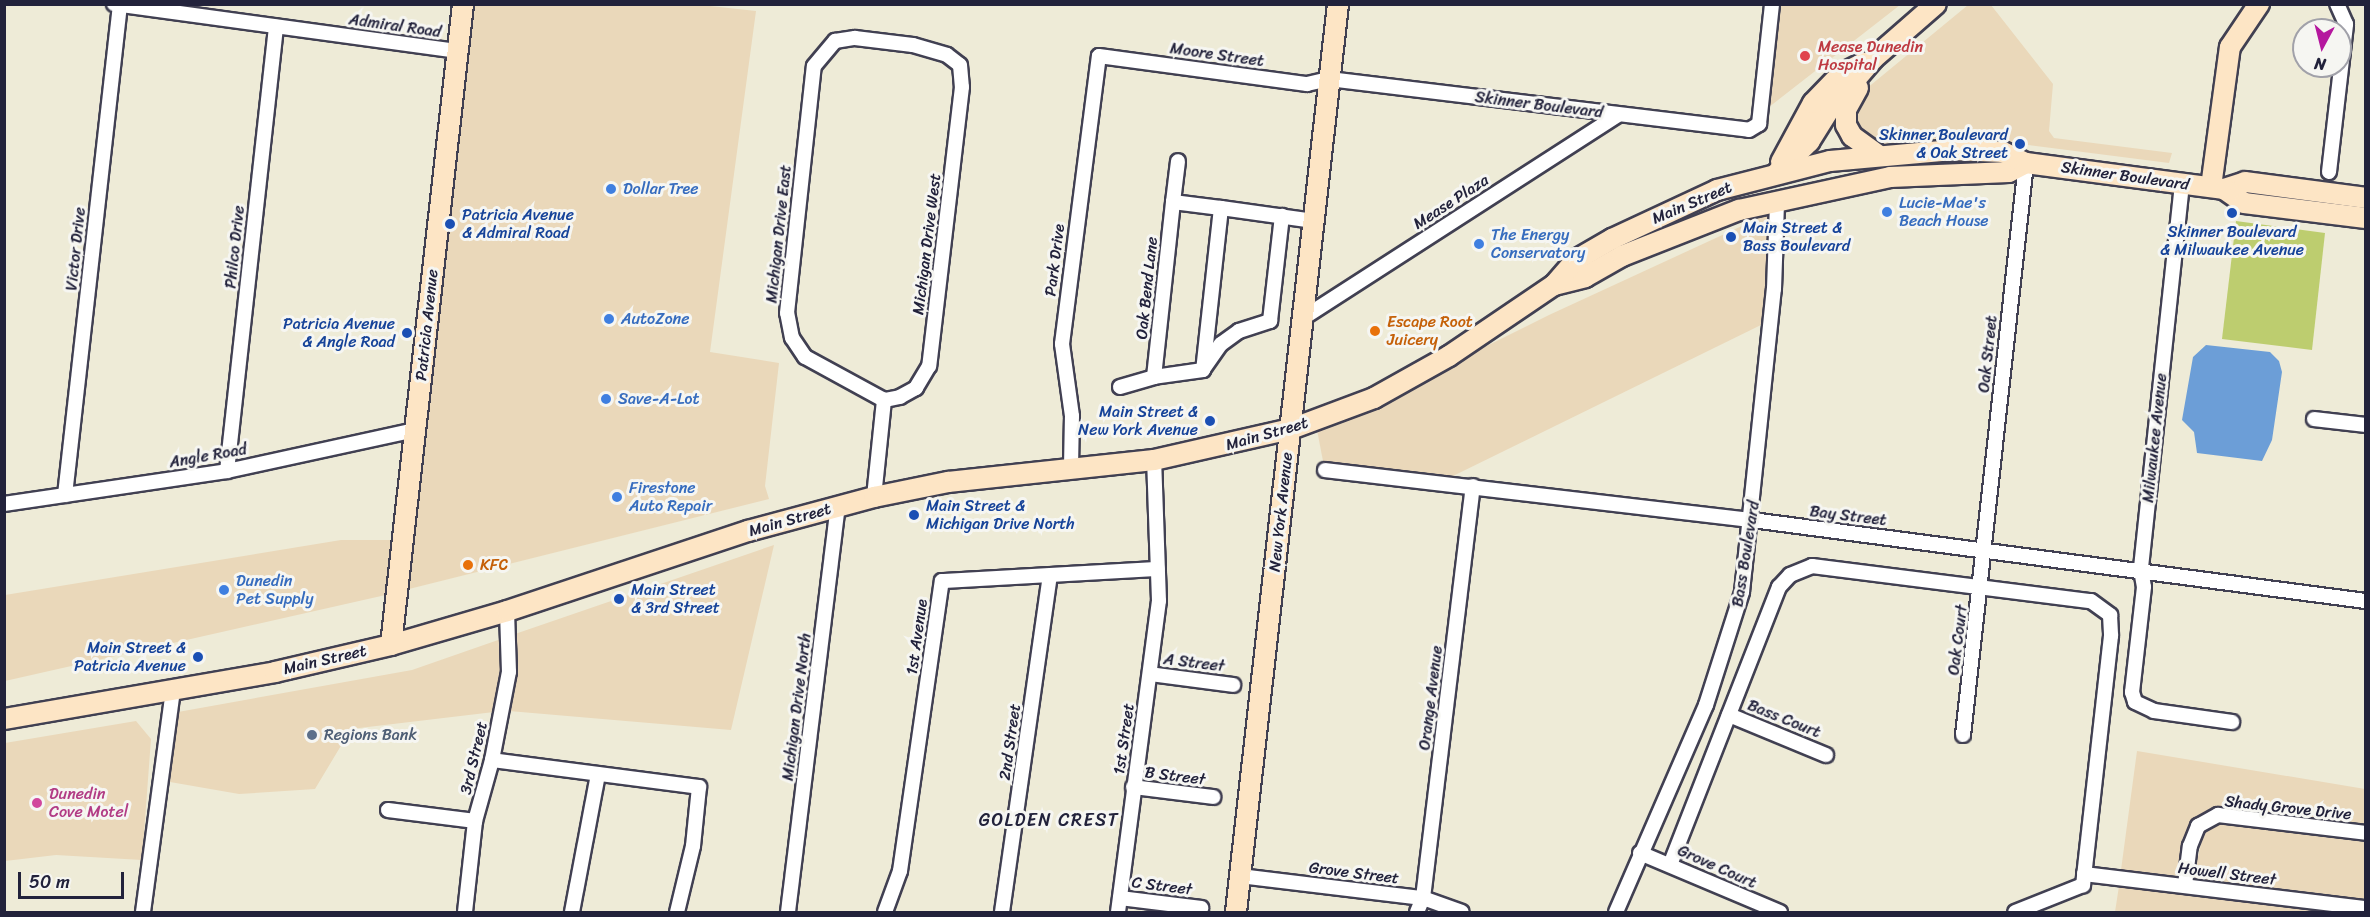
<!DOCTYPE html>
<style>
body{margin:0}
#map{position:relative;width:2370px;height:917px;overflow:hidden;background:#eeebd7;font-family:Sriracha,sans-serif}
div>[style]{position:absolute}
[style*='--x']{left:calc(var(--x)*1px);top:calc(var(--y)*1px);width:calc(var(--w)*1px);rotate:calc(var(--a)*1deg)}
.built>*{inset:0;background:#ead8ba}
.green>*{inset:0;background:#bdcd6f}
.water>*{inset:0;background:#6c9ed7}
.roads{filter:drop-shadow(2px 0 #414052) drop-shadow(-2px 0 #414052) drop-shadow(0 2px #414052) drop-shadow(0 -2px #414052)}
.street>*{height:14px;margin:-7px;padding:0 7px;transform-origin:7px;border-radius:7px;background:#fff}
.secondary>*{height:20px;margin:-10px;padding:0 10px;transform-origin:10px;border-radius:10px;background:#fde5c5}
.dots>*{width:16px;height:16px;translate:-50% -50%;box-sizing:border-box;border:3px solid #f6f6f2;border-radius:50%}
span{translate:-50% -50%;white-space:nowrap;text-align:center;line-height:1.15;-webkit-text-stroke:6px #f6f6f2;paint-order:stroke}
.street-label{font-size:16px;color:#22223b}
.health-label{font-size:16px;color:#be3a42}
.left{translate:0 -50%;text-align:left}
.transit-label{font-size:16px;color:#164399}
.right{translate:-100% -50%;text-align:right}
.shop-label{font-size:16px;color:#366cbe}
.food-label{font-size:16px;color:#c56008}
.service-label{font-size:16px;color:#4e5e75}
.hotel-label{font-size:16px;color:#b23c85}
.neighbourhood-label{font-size:18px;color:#22223b;letter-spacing:1.5px}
.frame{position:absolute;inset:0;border:6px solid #22223b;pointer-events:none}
.north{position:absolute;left:2292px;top:18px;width:60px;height:60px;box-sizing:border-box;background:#f6f6f2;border:2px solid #a1a1a9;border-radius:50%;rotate:187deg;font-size:16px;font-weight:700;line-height:24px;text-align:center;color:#22223b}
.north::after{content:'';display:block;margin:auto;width:21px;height:27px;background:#b5179e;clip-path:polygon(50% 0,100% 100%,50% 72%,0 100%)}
.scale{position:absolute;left:18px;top:872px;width:106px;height:27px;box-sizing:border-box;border:3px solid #22223b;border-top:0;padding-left:8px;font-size:18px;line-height:21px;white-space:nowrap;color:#22223b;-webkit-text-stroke:4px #f6f6f2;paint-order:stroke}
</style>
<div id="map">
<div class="built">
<div style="clip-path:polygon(692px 4px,756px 11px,710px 352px,779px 363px,765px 486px,769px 499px,405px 590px,470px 5px)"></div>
<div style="clip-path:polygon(1781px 5px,1781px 4px,1900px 5px,1769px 107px)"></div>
<div style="clip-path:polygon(1968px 5px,1991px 5px,2053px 84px,2049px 131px,2054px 138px,2172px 153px,2169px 163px,1959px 136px,1877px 145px,1857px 131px,1854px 112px,1866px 89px)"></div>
<div style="clip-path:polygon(1770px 213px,1763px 324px,1453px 476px,1323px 461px,1317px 430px,1549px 315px)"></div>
<div style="clip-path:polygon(341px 540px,395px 540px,390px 594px,5px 681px,5px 595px)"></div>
<div style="clip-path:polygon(774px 545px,731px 730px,509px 711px,516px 674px,515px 634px)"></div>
<div style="clip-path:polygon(501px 639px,502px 672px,494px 712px,351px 729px,315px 789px,239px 794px,170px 782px,178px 712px,412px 670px)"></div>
<div style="clip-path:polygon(136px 721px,151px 739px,142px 860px,56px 855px,5px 861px,5px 743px)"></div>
<div style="clip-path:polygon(2137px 751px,2365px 789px,2365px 825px,2219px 807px,2192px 823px,2183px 845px,2179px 876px,2121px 870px)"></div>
<div style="clip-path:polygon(2219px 824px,2365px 842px,2365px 899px,2193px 878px,2204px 832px)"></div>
<div style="clip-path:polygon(2119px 886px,2184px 893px,2337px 912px,2115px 912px)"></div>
</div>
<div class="green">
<div style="clip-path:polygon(2236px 221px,2325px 233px,2312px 350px,2222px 339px)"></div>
</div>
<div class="water">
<div style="clip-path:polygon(2206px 345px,2270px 352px,2279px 361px,2282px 372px,2272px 440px,2262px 461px,2197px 453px,2194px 432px,2182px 420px,2193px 357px)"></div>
</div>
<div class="roads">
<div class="street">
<div style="--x:114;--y:4;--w:346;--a:7.8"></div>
<div style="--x:855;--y:38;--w:58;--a:6.9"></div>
<div style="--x:913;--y:45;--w:35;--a:16"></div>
<div style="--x:947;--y:55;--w:16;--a:38"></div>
<div style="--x:960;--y:65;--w:22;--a:85"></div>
<div style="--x:962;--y:87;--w:281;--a:96.7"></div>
<div style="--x:929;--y:366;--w:26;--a:121"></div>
<div style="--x:916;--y:388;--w:18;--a:151"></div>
<div style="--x:900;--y:397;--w:16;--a:169"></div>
<div style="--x:884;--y:400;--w:90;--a:-151.4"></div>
<div style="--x:805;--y:357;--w:23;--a:-124"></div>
<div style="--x:792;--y:338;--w:25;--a:-101"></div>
<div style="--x:787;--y:313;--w:248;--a:-83.8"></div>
<div style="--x:814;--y:66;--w:33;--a:-50"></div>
<div style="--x:835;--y:41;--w:20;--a:-9"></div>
<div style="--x:2329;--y:172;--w:149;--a:-83.4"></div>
<div style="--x:2346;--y:24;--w:22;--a:-114"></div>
<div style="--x:2182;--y:184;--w:388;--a:96.1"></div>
<div style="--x:2141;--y:570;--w:17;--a:80"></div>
<div style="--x:2144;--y:587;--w:106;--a:96.5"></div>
<div style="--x:2132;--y:692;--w:10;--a:73"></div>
<div style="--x:2135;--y:702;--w:21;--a:25"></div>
<div style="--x:2154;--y:711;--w:79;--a:8"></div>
<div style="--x:1173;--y:202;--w:41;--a:-83"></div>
<div style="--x:1221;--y:208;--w:163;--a:96.3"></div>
<div style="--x:1203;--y:370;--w:49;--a:171.9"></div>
<div style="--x:1154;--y:377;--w:176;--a:-83.8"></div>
<div style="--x:1173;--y:202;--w:48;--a:7.1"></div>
<div style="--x:1221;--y:208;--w:94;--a:8"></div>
<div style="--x:1303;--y:318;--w:375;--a:-32.8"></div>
<div style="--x:1204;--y:368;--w:29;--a:-55"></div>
<div style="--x:1221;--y:344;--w:22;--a:-36"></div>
<div style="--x:1239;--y:331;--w:33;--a:-18"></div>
<div style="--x:1270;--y:321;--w:106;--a:-83.5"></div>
<div style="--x:1120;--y:387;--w:35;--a:-16"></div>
<div style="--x:2314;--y:419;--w:52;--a:6.6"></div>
<div style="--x:1071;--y:467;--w:51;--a:-88.9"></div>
<div style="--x:1072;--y:416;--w:73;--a:-97.9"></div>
<div style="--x:1062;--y:344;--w:290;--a:-82.7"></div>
<div style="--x:1099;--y:56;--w:210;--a:7.7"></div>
<div style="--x:1307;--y:84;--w:23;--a:-13"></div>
<div style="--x:1329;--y:79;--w:423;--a:6.9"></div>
<div style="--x:1749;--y:130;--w:12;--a:-31"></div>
<div style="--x:1759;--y:124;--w:121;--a:-83.8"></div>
<div style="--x:1325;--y:470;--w:430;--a:6.7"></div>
<div style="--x:1752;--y:520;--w:619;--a:7.52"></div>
<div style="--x:227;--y:471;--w:447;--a:-83.7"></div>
<div style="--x:65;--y:495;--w:493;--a:-83.6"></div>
<div style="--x:874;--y:497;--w:98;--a:-84.1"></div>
<div style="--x:4;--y:504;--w:225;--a:-8.4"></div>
<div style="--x:227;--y:471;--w:192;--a:-12.3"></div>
<div style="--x:1150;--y:674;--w:84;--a:7.5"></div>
<div style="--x:1729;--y:715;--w:105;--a:22.4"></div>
<div style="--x:1963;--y:735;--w:575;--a:-83.71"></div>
<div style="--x:492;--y:760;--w:209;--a:7.4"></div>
<div style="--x:699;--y:787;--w:59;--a:95.8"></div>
<div style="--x:693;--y:846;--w:68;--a:103.6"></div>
<div style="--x:1133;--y:787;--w:81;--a:7.1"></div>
<div style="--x:388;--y:810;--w:88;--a:7.2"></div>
<div style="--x:1640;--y:853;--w:152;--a:22.9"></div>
<div style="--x:1670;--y:865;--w:299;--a:-68.6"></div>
<div style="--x:1779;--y:587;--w:16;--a:-47"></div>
<div style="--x:1790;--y:575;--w:24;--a:-22"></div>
<div style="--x:1812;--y:566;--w:281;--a:7.2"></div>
<div style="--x:2091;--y:601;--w:24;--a:36"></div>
<div style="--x:2110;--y:615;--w:21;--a:87"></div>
<div style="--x:2111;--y:636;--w:251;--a:96.4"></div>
<div style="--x:2083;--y:885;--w:73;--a:158.3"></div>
<div style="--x:2084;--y:874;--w:284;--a:6.9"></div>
<div style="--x:1240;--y:876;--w:184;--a:6.9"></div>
<div style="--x:1423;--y:898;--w:41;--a:19.7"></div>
<div style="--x:2185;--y:885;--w:39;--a:-83"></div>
<div style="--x:2190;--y:846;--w:22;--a:-68"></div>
<div style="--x:2198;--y:826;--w:23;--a:-29"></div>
<div style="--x:2218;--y:815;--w:149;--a:6.9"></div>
<div style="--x:1120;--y:898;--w:82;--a:7"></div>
<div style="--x:143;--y:912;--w:224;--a:-82.3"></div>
<div style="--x:465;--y:912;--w:92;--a:-83.7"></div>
<div style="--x:475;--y:821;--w:63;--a:-74.4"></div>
<div style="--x:492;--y:760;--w:90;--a:-79.1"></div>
<div style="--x:509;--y:672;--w:61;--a:-91.9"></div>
<div style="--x:572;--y:912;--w:140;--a:-79.3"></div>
<div style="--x:788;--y:912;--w:409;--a:-83"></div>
<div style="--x:885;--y:912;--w:44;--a:-69.9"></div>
<div style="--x:900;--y:871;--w:293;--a:-81.8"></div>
<div style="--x:942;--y:581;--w:216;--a:-3.2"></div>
<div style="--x:1002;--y:912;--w:340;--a:-81.9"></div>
<div style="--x:1118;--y:912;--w:314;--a:-82.5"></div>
<div style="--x:1159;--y:601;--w:141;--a:-92"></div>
<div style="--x:1417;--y:912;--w:15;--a:-67"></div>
<div style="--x:1423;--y:898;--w:415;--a:-83.1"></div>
<div style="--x:1616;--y:912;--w:226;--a:-66.5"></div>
<div style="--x:1706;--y:705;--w:119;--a:-72.3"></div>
<div style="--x:1742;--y:592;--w:305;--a:-84"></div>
<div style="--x:1774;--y:289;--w:88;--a:-88"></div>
</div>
<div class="secondary">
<div style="--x:1858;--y:88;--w:25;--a:119"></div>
<div style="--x:1846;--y:110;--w:15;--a:90"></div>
<div style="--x:1846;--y:125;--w:13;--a:61"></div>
<div style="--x:1852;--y:136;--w:32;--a:36"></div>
<div style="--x:1781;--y:162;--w:67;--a:-61.5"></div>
<div style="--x:1813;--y:103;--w:39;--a:-46"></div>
<div style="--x:1840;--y:75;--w:27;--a:-27"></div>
<div style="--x:1777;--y:173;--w:45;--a:-44.1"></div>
<div style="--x:1809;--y:142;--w:39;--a:-58"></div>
<div style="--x:1830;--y:109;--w:67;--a:-49.2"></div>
<div style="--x:1874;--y:58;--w:82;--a:-41.1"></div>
<div style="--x:2211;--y:187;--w:141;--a:-82.3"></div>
<div style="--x:2230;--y:47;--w:52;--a:-56"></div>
<div style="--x:2224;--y:189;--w:22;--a:-18"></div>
<div style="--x:2245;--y:182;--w:122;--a:7.5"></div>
<div style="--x:1554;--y:285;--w:32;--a:-14"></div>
<div style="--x:1585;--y:277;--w:43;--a:-29.6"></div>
<div style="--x:1622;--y:256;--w:126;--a:-21.5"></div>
<div style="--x:1739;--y:210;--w:155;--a:-12.3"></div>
<div style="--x:1890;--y:177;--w:119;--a:-2.4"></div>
<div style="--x:2009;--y:172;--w:19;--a:-28"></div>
<div style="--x:391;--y:645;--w:645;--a:-83.59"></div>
<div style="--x:4;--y:719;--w:275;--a:-9.8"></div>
<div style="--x:275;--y:672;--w:119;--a:-13.1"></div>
<div style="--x:391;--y:645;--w:121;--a:-16.3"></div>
<div style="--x:507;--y:611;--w:254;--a:-18.4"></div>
<div style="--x:748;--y:531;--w:131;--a:-15.1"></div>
<div style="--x:874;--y:497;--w:76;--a:-11.5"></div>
<div style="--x:948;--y:482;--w:207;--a:-6.1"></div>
<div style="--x:1154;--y:460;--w:140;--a:-12.8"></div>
<div style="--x:1291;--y:429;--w:89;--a:-20.5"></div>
<div style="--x:1374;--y:398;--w:86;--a:-29.2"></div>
<div style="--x:1449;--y:356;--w:127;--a:-34.1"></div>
<div style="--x:1554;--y:285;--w:33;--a:-49"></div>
<div style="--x:1576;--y:260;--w:42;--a:-30.3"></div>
<div style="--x:1612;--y:239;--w:116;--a:-25"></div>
<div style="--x:1717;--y:190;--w:117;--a:-14.4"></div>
<div style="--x:1830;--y:161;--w:123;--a:-5.1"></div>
<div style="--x:1953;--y:150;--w:50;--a:2.3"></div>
<div style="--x:2003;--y:152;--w:25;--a:26"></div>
<div style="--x:2026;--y:163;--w:200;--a:7.5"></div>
<div style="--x:2224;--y:189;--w:24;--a:35"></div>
<div style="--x:2244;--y:203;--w:123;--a:7"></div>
<div style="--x:1236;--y:912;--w:914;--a:-83.59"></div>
</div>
</div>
<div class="dots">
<div style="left:1805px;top:56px;background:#e0444e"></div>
<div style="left:2020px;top:144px;background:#1a4fb4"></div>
<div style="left:611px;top:189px;background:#3f7fe0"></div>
<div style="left:1887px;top:212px;background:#3f7fe0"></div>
<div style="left:2232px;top:213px;background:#1a4fb4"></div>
<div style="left:450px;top:224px;background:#1a4fb4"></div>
<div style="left:1731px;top:237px;background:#1a4fb4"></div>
<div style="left:1479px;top:244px;background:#3f7fe0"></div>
<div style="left:609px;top:319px;background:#3f7fe0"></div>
<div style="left:1375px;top:331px;background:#e8710a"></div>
<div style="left:407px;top:333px;background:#1a4fb4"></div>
<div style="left:606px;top:399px;background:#3f7fe0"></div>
<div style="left:1210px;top:421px;background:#1a4fb4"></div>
<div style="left:617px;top:497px;background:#3f7fe0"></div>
<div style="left:914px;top:515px;background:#1a4fb4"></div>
<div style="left:468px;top:565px;background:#e8710a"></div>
<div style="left:224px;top:590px;background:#3f7fe0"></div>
<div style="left:619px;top:599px;background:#1a4fb4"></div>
<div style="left:198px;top:657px;background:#1a4fb4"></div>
<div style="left:312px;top:735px;background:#5c6f8a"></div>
<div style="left:37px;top:803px;background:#d1479c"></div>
</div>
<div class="street-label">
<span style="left:395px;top:26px;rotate:8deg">Admiral Road</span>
<span style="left:1217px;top:55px;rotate:8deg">Moore Street</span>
<span style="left:1539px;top:105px;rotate:7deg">Skinner Boulevard</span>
<span style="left:2125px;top:176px;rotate:8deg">Skinner Boulevard</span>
<span style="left:1451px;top:202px;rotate:-33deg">Mease Plaza</span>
<span style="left:1692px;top:203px;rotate:-23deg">Main Street</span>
<span style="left:779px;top:234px;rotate:-84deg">Michigan Drive East</span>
<span style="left:927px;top:244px;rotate:-83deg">Michigan Drive West</span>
<span style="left:235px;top:247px;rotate:-84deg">Philco Drive</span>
<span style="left:76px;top:249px;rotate:-84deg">Victor Drive</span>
<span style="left:1055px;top:260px;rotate:-83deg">Park Drive</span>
<span style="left:1147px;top:288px;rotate:-84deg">Oak Bend Lane</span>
<span style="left:427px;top:325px;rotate:-84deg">Patricia Avenue</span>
<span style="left:1988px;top:354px;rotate:-84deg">Oak Street</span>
<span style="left:1267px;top:434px;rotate:-16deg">Main Street</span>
<span style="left:2155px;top:438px;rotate:-84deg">Milwaukee Avenue</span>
<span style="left:208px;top:456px;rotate:-10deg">Angle Road</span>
<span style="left:1281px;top:512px;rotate:-84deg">New York Avenue</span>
<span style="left:1848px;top:516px;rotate:7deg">Bay Street</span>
<span style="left:790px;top:520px;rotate:-16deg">Main Street</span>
<span style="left:1746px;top:554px;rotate:-81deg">Bass Boulevard</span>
<span style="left:917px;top:637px;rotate:-82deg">1st Avenue</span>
<span style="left:1958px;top:640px;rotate:-83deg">Oak Court</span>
<span style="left:325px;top:660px;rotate:-13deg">Main Street</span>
<span style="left:1194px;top:663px;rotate:7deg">A Street</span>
<span style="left:1431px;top:698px;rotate:-83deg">Orange Avenue</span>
<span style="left:797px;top:707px;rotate:-83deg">Michigan Drive North</span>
<span style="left:1784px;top:719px;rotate:22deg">Bass Court</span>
<span style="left:1124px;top:739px;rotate:-82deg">1st Street</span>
<span style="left:1010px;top:742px;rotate:-82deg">2nd Street</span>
<span style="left:474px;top:758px;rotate:-77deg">3rd Street</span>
<span style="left:1175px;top:776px;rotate:7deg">B Street</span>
<span style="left:2288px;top:808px;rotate:6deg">Shady Grove Drive</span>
<span style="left:1717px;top:867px;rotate:24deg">Grove Court</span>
<span style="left:1354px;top:873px;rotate:7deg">Grove Street</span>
<span style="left:2227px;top:874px;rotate:7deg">Howell Street</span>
<span style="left:1162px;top:886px;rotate:7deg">C Street</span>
</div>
<div class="health-label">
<span class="left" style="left:1818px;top:56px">Mease Dunedin<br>Hospital</span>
</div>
<div class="transit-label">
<span class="right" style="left:2008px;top:144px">Skinner Boulevard<br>&amp; Oak Street</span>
<span class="left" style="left:462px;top:224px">Patricia Avenue<br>&amp; Admiral Road</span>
<span class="left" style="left:1743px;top:237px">Main Street &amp;<br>Bass Boulevard</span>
<span style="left:2232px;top:241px">Skinner Boulevard<br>&amp; Milwaukee Avenue</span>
<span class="right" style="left:395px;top:333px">Patricia Avenue<br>&amp; Angle Road</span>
<span class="right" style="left:1198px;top:421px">Main Street &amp;<br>New York Avenue</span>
<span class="left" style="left:926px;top:515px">Main Street &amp;<br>Michigan Drive North</span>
<span class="left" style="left:631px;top:599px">Main Street<br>&amp; 3rd Street</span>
<span class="right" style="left:186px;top:657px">Main Street &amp;<br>Patricia Avenue</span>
</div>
<div class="shop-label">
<span class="left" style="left:623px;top:189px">Dollar Tree</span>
<span class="left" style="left:1899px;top:212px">Lucie-Mae's<br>Beach House</span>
<span class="left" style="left:1491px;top:244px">The Energy<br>Conservatory</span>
<span class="left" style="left:621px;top:319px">AutoZone</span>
<span class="left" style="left:618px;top:399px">Save-A-Lot</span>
<span class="left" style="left:629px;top:497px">Firestone<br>Auto Repair</span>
<span class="left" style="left:236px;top:590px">Dunedin<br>Pet Supply</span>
</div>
<div class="food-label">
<span class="left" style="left:1387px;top:331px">Escape Root<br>Juicery</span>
<span class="left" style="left:480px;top:565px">KFC</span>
</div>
<div class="service-label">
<span class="left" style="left:324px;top:735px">Regions Bank</span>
</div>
<div class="hotel-label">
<span class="left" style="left:49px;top:803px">Dunedin<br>Cove Motel</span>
</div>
<div class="neighbourhood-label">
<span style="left:1049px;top:820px">GOLDEN CREST</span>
</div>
<div class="frame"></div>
<div class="north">N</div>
<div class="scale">50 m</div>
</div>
